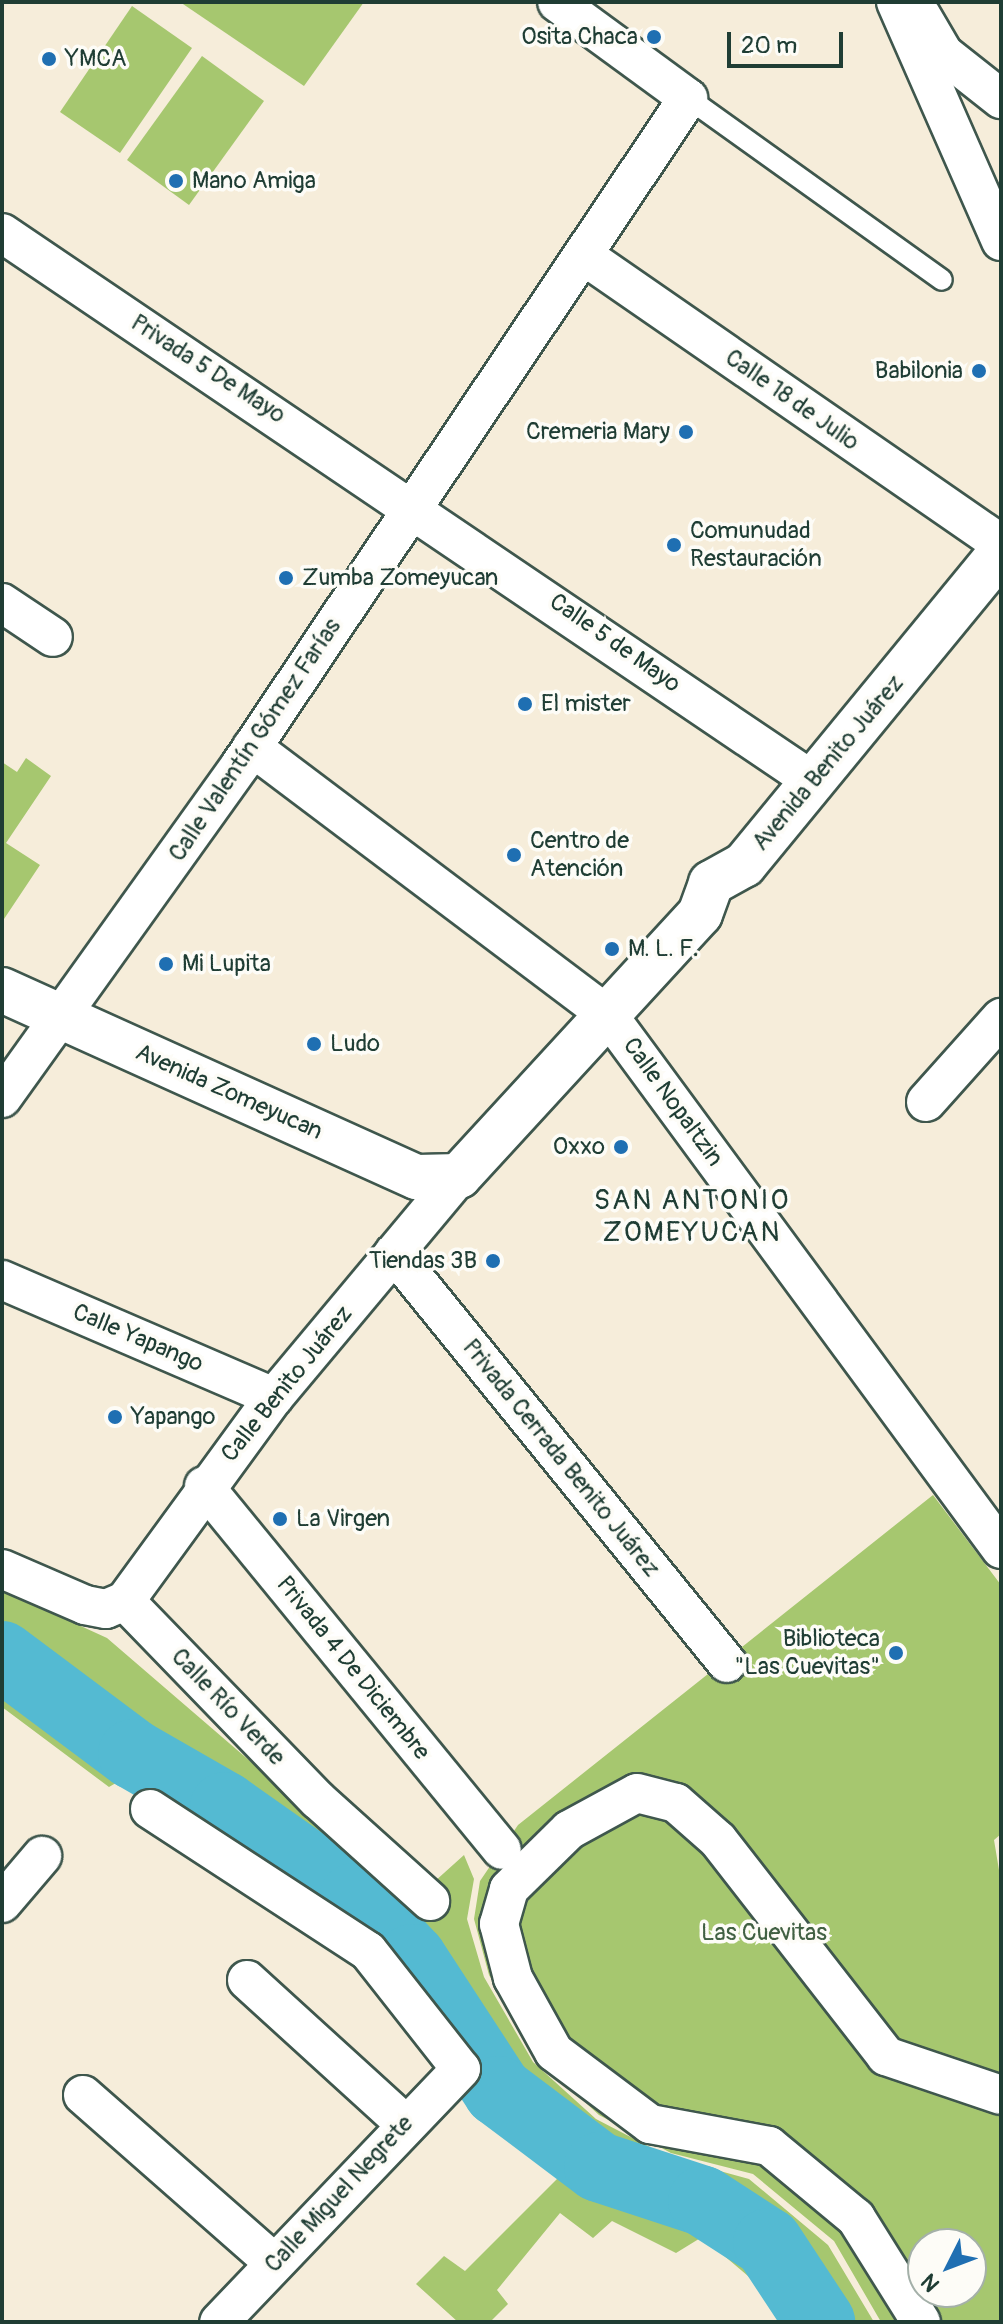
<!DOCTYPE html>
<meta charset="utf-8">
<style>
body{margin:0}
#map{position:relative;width:1003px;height:2324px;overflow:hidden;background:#f6edda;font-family:Pangolin,sans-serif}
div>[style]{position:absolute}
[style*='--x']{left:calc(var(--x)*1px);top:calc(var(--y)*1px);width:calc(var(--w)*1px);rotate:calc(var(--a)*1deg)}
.green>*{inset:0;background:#a6c76f}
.river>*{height:70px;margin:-35px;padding:0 35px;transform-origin:35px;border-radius:35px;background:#54bad2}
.roads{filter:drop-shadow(2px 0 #3f574d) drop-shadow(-2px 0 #3f574d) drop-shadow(0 2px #3f574d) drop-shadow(0 -2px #3f574d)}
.lane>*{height:20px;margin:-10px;padding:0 10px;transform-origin:10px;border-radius:10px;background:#fff}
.street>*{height:38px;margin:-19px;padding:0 19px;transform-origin:19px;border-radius:19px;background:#fff}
.secondary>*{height:44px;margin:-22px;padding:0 22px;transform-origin:22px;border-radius:22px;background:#fff}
.dots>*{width:22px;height:22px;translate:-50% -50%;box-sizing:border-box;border:4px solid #fdfcf7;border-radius:50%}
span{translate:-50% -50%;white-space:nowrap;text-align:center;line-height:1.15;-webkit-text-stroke:7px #fdfcf7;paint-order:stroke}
.poi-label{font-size:24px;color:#1f3d34}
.right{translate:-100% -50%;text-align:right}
.left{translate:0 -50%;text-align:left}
.street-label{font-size:24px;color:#1f3d34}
.park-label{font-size:24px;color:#416043}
.quarter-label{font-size:28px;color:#1f3d34;letter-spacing:2px}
.frame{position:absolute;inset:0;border:4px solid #1f3d34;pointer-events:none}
.north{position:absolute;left:907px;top:2228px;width:80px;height:80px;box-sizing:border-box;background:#fdfcf7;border:2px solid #a4b0a9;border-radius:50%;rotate:228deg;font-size:22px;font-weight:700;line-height:32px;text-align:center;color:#1f3d34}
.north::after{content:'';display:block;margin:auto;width:28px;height:36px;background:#1f6fb2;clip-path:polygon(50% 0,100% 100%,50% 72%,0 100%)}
.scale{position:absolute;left:727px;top:32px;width:116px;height:36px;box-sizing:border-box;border:4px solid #1f3d34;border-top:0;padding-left:10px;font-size:24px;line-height:28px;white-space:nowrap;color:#1f3d34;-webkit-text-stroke:6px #fdfcf7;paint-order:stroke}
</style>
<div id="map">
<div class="green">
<div style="clip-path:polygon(180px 2px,364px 2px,304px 86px)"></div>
<div style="clip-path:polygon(132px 6px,192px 48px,120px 153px,60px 112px)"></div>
<div style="clip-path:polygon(202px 56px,264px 101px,189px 205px,127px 160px)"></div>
<div style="clip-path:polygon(26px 758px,51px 776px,6px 843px,40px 865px,2px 922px,2px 762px,17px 772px)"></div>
<div style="clip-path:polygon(evenodd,933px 1495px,1001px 1585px,1001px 1834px,994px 1840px,1001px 1882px,1001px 2322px,881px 2322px,834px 2241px,753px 2174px,671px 2153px,599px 2115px,539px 2060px,489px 1975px,474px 1919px,480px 1881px,518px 1825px,933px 1495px,923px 2244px,971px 2244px,971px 2292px,923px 2292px,923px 2244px)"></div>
<div style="clip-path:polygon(2px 1590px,107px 1638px,336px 1835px,434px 1882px,464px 1855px,474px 1879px,467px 1919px,484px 1977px,533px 2062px,596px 2119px,669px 2157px,749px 2179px,828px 2245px,874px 2322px,792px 2322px,794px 2315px,702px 2237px,676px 2253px,612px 2221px,593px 2238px,560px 2213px,497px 2290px,508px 2304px,490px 2322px,458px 2322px,416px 2284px,444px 2256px,465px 2271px,560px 2176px,544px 2158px,550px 2114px,507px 2081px,421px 1951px,359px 1886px,162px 1756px,109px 1787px,2px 1707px)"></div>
</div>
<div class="river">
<div style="--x:2;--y:1656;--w:164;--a:36.8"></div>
<div style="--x:133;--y:1754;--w:106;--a:29.9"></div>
<div style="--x:225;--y:1807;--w:158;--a:35.2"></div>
<div style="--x:354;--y:1898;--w:84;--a:46.4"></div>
<div style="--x:412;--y:1959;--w:158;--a:56.9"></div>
<div style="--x:498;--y:2091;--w:126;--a:37"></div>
<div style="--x:599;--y:2167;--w:109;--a:18.1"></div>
<div style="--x:703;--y:2201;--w:77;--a:32.9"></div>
<div style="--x:768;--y:2243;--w:95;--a:56.6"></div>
</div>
<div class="roads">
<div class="lane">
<div style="--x:688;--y:98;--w:312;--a:35.6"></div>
</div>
<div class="street">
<div style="--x:896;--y:2;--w:261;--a:66.3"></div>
<div style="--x:921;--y:15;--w:45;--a:59.5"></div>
<div style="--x:944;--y:54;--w:73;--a:38.3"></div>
<div style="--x:2;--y:233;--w:980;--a:34.06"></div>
<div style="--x:583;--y:255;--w:508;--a:34.66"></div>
<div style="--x:2;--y:603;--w:61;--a:33.7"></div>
<div style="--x:252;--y:747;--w:446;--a:37"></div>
<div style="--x:608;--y:1015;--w:663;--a:53.65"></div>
<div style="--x:2;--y:1098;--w:411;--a:-54.4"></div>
<div style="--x:241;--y:764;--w:802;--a:-56.13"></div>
<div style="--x:688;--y:98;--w:162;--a:-143.8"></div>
<div style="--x:926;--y:1102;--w:113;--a:-48.2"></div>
<div style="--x:394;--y:1253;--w:528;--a:50.92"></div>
<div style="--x:2;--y:1280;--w:296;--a:23.3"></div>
<div style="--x:204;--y:1486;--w:470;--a:50.7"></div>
<div style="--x:2;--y:1569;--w:90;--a:23.4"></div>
<div style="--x:85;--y:1605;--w:21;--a:11"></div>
<div style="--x:106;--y:1609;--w:21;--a:-23"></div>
<div style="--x:125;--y:1601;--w:277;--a:45.9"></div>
<div style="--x:318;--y:1800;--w:151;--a:42"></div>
<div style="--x:125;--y:1601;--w:253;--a:-53.9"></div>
<div style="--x:274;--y:1397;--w:288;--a:-50.1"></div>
<div style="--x:150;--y:1809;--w:260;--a:33.1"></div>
<div style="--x:368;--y:1951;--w:150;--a:51.8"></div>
<div style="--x:461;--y:2069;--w:350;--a:133.7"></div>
<div style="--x:2;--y:1903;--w:62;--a:-49.6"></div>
<div style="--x:247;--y:1980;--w:212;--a:42.3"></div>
<div style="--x:83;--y:2095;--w:254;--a:41.3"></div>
<div style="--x:921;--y:2322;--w:123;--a:-122"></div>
<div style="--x:856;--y:2218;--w:113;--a:-140.4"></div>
<div style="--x:769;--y:2146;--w:121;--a:-169.5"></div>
<div style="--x:650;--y:2124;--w:120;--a:-143.1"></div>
<div style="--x:554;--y:2052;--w:85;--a:-119"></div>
<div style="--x:513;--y:1978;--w:56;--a:-104.5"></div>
<div style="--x:499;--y:1924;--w:36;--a:-74"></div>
<div style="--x:509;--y:1889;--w:84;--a:-44.5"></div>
<div style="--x:569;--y:1830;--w:77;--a:-28.6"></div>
<div style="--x:637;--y:1793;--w:40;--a:14.4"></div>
<div style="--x:676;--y:1803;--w:56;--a:41.4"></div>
<div style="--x:718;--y:1840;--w:274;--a:52.1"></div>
<div style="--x:886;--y:2056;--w:121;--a:18.7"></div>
</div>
<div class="secondary">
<div style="--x:2;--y:990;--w:455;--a:24.3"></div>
<div style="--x:417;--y:1177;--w:42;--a:-1.4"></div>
<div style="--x:459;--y:1176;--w:356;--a:-47.4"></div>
<div style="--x:700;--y:914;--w:33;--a:-70"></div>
<div style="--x:711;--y:883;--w:38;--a:-29"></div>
<div style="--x:744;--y:865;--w:405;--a:-50.6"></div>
</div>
</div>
<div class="dots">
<div style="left:654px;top:37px;background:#1f6fb2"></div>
<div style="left:49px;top:59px;background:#1f6fb2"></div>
<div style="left:176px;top:181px;background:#1f6fb2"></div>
<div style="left:979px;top:371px;background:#1f6fb2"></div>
<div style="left:686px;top:432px;background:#1f6fb2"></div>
<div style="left:674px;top:545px;background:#1f6fb2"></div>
<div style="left:286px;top:578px;background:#1f6fb2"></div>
<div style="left:525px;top:704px;background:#1f6fb2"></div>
<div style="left:514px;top:855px;background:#1f6fb2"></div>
<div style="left:612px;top:949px;background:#1f6fb2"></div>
<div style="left:166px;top:964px;background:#1f6fb2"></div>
<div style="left:314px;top:1044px;background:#1f6fb2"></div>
<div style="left:621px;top:1147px;background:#1f6fb2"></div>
<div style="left:493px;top:1261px;background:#1f6fb2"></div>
<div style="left:115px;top:1417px;background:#1f6fb2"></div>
<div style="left:280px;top:1519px;background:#1f6fb2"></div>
<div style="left:896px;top:1653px;background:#1f6fb2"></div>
</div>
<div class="poi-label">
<span class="right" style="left:638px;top:37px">Osita Chaca</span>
<span class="left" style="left:65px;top:59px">YMCA</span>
<span class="left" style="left:192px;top:181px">Mano Amiga</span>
<span class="right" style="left:963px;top:371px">Babilonia</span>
<span class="right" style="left:670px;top:432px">Cremeria Mary</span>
<span class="left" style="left:690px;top:545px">Comunudad<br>Restauración</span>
<span class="left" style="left:302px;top:578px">Zumba Zomeyucan</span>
<span class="left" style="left:541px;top:704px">El mister</span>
<span class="left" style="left:530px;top:855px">Centro de<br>Atención</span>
<span class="left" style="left:628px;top:949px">M. L. F.</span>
<span class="left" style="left:182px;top:964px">Mi Lupita</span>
<span class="left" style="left:330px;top:1044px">Ludo</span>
<span class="right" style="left:605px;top:1147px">Oxxo</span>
<span class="right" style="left:477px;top:1261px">Tiendas 3B</span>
<span class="left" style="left:131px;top:1417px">Yapango</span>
<span class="left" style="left:296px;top:1519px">La Virgen</span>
<span class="right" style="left:880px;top:1653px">Biblioteca<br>"Las Cuevitas"</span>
</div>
<div class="street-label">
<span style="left:208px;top:369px;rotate:33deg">Privada 5 De Mayo</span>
<span style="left:792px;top:400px;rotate:35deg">Calle 18 de Julio</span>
<span style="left:615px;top:643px;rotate:35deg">Calle 5 de Mayo</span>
<span style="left:255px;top:740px;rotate:-56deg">Calle Valentín Gómez Farías</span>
<span style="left:828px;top:763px;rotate:-50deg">Avenida Benito Juárez</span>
<span style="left:229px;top:1092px;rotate:24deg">Avenida Zomeyucan</span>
<span style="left:673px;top:1102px;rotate:54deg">Calle Nopaltzin</span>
<span style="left:138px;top:1338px;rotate:23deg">Calle Yapango</span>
<span style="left:287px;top:1384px;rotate:-51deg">Calle Benito Juárez</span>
<span style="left:561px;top:1458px;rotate:51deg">Privada Cerrada Benito Juárez</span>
<span style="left:353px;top:1668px;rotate:51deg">Privada 4 De Diciembre</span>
<span style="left:228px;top:1707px;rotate:46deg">Calle Río Verde</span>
<span style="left:339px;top:2194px;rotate:-47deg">Calle Miguel Negrete</span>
</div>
<div class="park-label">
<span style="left:764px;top:1933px">Las Cuevitas</span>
</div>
<div class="quarter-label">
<span style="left:692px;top:1217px">SAN ANTONIO<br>ZOMEYUCAN</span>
</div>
<div class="frame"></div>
<div class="north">N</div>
<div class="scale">20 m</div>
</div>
